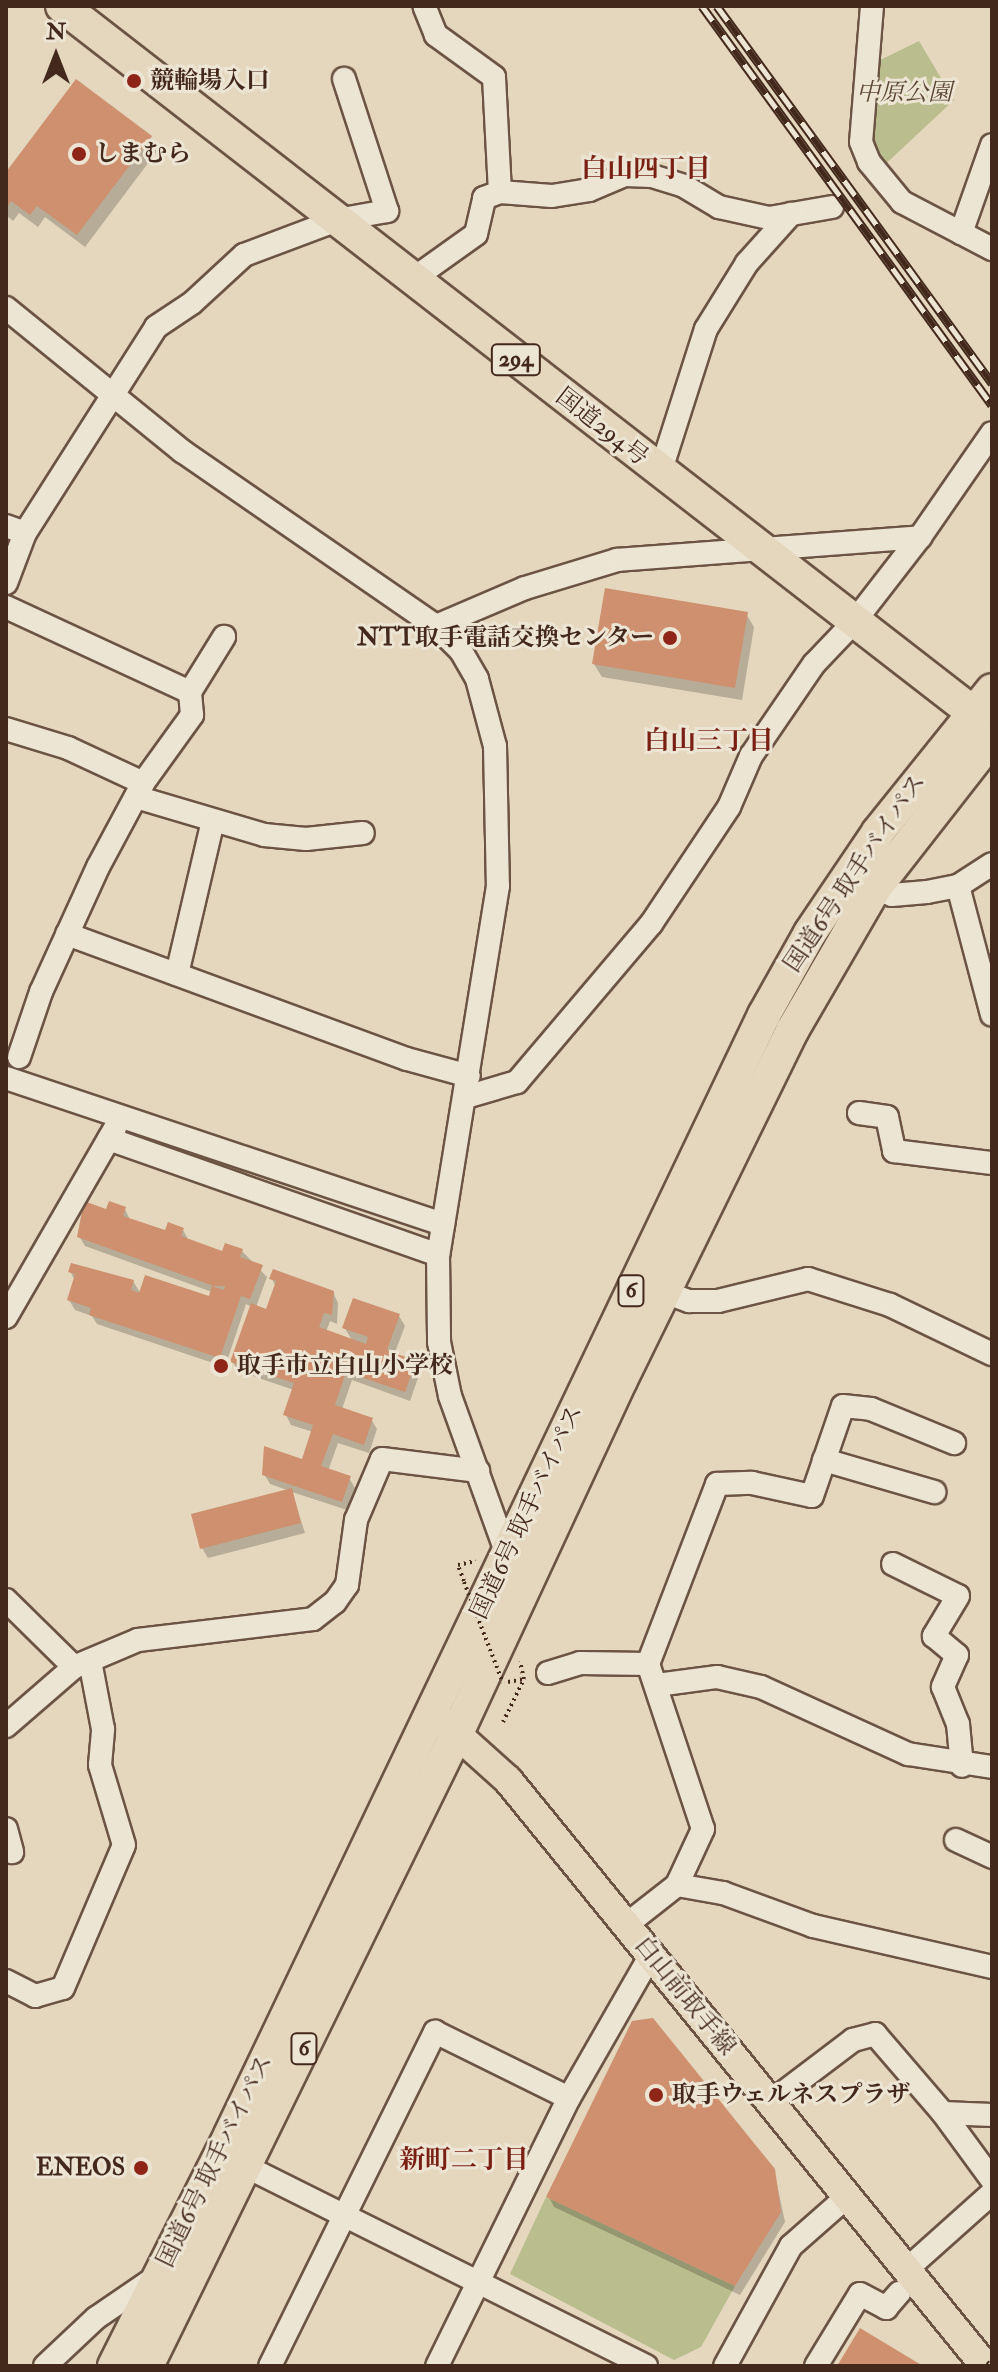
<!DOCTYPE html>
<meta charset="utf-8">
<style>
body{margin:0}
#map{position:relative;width:998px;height:2372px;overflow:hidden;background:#e4d7bd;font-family:"IM FELL Double Pica","Noto Serif JP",serif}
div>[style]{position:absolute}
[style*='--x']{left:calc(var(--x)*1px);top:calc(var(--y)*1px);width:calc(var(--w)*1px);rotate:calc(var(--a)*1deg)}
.green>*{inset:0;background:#babd8d}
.shadow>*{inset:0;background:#0003}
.building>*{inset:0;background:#ce906e}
.path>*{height:4px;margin-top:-2px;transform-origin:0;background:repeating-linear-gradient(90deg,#43291c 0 2px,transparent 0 6px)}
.roads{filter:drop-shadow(2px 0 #6b5444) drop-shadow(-2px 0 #6b5444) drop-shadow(0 2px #6b5444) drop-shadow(0 -2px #6b5444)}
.minor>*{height:22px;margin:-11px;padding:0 11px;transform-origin:11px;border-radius:11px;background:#ede5d4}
.major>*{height:28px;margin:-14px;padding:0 14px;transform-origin:14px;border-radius:14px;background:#e4d7bd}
.highway>*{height:32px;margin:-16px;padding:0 16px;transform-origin:16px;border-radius:16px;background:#e4d7bd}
.rail>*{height:9px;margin-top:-4.5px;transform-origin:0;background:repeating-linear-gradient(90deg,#ede5d4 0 18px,#43291c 0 36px);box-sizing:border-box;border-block:2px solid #43291c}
.path-bridge>*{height:4px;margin-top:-2px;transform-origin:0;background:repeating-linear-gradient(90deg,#43291c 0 2px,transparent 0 6px)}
.dots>*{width:22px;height:22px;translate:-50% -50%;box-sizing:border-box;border:4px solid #ede5d4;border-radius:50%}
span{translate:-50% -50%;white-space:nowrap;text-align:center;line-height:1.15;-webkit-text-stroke:6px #ede5d4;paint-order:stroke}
.shield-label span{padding:2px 6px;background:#ede5d4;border:2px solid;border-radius:6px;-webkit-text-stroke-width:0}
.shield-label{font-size:22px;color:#43291c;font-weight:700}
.poi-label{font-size:24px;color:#43291c;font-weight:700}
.left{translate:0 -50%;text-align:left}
.right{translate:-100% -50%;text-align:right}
.park-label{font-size:24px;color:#5b4733;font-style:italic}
.street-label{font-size:24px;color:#43291c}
.neighbourhood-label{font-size:26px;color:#7a1f14;font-weight:700}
.frame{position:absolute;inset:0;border:8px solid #43291c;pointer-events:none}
.north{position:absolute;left:16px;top:16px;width:80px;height:80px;-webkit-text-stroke:6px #ede5d4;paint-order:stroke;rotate:0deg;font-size:22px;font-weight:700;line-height:32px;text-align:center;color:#43291c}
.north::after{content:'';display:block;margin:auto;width:28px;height:36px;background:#43291c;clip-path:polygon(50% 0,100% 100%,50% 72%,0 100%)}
</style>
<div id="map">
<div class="green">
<div style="clip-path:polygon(919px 41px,954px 100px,877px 172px,869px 162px,868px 66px)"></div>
<div style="clip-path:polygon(546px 2197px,735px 2286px,701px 2347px,674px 2360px,510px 2274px)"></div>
</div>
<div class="shadow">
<div style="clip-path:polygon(150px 137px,158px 150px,85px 247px,45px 217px,38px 227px,19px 213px,13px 221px,6px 215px,6px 176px)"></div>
<div style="clip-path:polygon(746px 614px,754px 627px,742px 700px,602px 677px,594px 664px)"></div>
<div style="clip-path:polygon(125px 1209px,130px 1220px,166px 1233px,183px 1230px,189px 1241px,224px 1253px,242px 1251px,267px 1277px,256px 1307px,268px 1311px,276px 1287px,272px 1279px,333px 1292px,338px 1303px,337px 1324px,330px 1321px,326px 1332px,353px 1342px,344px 1327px,399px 1316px,405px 1326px,394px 1355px,415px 1362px,420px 1372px,410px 1401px,352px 1380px,342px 1409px,371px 1419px,377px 1429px,369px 1453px,338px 1443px,328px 1471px,349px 1478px,355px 1488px,347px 1510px,292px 1492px,305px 1533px,208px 1558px,202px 1548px,290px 1491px,270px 1484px,264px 1474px,303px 1461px,313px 1432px,291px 1425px,286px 1415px,294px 1390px,238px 1371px,233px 1362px,252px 1307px,246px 1304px,225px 1367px,97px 1324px,92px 1316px,75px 1310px,69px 1300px,75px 1281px,70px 1271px,133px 1281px,141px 1294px,210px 1299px,212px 1292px,85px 1246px,79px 1236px,107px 1212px)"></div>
<div style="clip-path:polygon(774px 2170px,785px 2222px,740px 2295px,554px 2207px,549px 2197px)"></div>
</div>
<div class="building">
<div style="clip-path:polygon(76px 79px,152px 136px,77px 235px,37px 206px,30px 215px,11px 201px,6px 208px,6px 172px)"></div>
<div style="clip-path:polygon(605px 588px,748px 612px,735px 688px,592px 664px)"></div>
<div style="clip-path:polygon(84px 1201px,106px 1209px,109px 1201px,126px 1207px,123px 1216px,165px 1230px,168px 1222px,184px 1228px,181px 1236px,222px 1251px,225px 1243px,243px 1249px,240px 1257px,263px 1265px,250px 1299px,241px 1296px,220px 1358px,89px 1315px,91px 1308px,67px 1300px,75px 1274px,68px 1272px,71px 1263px,134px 1280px,131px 1290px,139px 1293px,145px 1275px,209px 1296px,212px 1286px,224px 1290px,225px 1286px,214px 1286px,77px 1237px)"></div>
<div style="clip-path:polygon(273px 1269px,334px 1291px,332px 1315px,324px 1313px,319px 1327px,366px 1344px,368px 1337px,342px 1328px,353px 1298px,400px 1314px,387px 1350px,416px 1361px,405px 1392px,346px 1372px,335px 1405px,373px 1418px,364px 1445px,333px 1434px,321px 1466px,351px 1476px,342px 1502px,262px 1475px,264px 1446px,302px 1459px,313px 1425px,283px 1415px,294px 1383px,230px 1362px,251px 1303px,266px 1309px,276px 1281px,269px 1279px)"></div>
<div style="clip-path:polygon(292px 1488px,301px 1523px,200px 1549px,191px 1514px)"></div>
<div style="clip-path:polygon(653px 2018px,775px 2169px,781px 2212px,735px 2286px,546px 2197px,632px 2021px)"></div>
<div style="clip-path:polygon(860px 2328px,923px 2366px,837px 2366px)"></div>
</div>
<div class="path">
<div style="--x:464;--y:1581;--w:17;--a:-111"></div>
<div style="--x:458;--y:1565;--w:18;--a:-13"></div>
<div style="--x:508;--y:1682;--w:16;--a:-11"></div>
<div style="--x:524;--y:1679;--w:18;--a:-103"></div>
<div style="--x:503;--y:1722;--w:48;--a:-64"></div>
</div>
<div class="roads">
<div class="minor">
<div style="--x:872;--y:6;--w:136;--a:94.6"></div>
<div style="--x:861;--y:142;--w:22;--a:68"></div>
<div style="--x:869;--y:162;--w:52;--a:50.5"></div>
<div style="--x:902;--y:202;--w:102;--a:27.6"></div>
<div style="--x:500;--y:192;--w:52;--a:4.4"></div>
<div style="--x:552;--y:196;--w:37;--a:-9"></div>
<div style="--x:589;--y:190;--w:39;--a:-23"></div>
<div style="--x:625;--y:175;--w:27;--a:2"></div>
<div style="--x:652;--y:176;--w:34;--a:17"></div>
<div style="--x:684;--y:186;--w:41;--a:31"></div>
<div style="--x:719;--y:207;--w:51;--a:12.4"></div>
<div style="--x:769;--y:218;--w:64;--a:-9.9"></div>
<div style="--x:961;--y:233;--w:93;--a:-70.6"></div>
<div style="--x:413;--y:279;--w:77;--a:-35.5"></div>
<div style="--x:476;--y:234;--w:37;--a:-77"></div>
<div style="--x:484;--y:198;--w:17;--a:-21"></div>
<div style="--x:500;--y:192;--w:115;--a:-93"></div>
<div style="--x:494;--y:77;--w:72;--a:-144.1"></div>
<div style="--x:436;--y:35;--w:31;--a:-112"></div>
<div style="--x:6;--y:308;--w:227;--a:39.1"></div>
<div style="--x:182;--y:451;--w:308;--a:34.6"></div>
<div style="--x:436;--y:626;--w:35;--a:45"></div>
<div style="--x:461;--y:651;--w:32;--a:60"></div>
<div style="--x:477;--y:679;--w:69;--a:75"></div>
<div style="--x:495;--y:746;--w:140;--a:88.8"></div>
<div style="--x:498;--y:886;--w:374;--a:99.2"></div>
<div style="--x:438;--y:1255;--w:87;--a:89.3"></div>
<div style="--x:439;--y:1342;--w:55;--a:78.5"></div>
<div style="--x:450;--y:1396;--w:168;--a:70.2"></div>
<div style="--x:660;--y:473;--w:151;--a:-72.3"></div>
<div style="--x:706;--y:329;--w:78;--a:-58.2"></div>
<div style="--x:747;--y:263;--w:66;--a:-48.1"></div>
<div style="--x:6;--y:526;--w:20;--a:20"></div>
<div style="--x:6;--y:583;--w:53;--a:-69.2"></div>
<div style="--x:25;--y:533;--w:244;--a:-57.5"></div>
<div style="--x:156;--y:327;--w:43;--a:-33.7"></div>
<div style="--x:192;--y:303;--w:71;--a:-42.7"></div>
<div style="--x:244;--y:255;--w:99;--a:-20.6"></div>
<div style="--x:337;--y:220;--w:51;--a:-10.2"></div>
<div style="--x:387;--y:211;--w:139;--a:-108"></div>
<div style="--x:6;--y:607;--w:203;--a:24.8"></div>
<div style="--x:436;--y:626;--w:97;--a:-23.1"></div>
<div style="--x:525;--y:588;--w:96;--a:-16.9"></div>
<div style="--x:617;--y:560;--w:304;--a:-4.3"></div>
<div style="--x:6;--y:729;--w:65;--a:17"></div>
<div style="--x:68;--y:748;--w:83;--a:25"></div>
<div style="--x:136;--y:797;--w:134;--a:16.5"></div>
<div style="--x:264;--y:835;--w:42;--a:5.4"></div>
<div style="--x:306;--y:839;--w:57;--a:-6"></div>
<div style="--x:958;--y:886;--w:133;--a:75.2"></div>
<div style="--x:875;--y:888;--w:18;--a:22"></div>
<div style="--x:892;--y:895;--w:35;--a:-5"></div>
<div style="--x:927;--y:892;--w:32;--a:-11"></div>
<div style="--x:958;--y:886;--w:40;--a:-32.9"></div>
<div style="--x:67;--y:934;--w:362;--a:20.2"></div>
<div style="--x:407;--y:1059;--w:64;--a:15.3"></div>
<div style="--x:177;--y:974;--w:157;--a:-76.8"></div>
<div style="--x:19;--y:1057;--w:69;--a:-71.3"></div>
<div style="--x:41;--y:992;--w:137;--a:-65.5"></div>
<div style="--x:98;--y:867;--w:95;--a:-61.8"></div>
<div style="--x:143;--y:783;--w:84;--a:-54.2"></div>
<div style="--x:192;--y:715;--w:23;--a:-95"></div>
<div style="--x:190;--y:692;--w:65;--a:-58.3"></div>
<div style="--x:6;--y:1078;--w:461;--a:18.5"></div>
<div style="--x:466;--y:1097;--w:53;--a:-16.4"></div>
<div style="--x:517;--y:1082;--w:207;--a:-49.7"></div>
<div style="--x:651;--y:924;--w:141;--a:-56.3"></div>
<div style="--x:729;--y:807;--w:56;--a:-66.7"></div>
<div style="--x:751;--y:756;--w:112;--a:-55.6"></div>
<div style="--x:814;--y:664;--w:58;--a:-46.4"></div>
<div style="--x:854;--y:622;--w:108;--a:-52.2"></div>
<div style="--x:920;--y:537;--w:126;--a:-55.3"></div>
<div style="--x:859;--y:1113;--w:28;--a:8"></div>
<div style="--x:887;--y:1117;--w:35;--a:78"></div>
<div style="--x:894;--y:1151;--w:99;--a:7"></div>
<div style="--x:109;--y:1139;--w:349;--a:19.4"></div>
<div style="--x:664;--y:1292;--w:27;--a:20"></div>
<div style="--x:689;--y:1301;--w:29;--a:0"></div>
<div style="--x:718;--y:1301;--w:93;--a:-13.7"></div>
<div style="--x:808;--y:1279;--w:86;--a:17.6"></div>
<div style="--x:890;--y:1305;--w:113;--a:25.7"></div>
<div style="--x:6;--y:1317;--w:218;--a:-60"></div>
<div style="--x:824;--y:1460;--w:115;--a:16.2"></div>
<div style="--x:893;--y:1564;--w:72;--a:26.2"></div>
<div style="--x:958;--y:1596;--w:47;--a:121"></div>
<div style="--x:934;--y:1636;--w:30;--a:40"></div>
<div style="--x:957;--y:1655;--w:35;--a:114"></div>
<div style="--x:943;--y:1687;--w:40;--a:68"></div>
<div style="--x:958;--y:1724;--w:42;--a:84.6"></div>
<div style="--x:6;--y:1600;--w:95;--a:44.6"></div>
<div style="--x:74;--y:1667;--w:69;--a:-22.9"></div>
<div style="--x:138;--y:1640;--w:176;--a:-6.8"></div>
<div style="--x:313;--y:1619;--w:28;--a:-38"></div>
<div style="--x:335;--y:1602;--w:21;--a:-55"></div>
<div style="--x:347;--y:1585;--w:66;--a:-82.1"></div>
<div style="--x:356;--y:1520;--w:66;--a:-66.9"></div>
<div style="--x:382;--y:1459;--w:97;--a:7.1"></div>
<div style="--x:548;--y:1673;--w:34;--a:-17"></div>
<div style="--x:580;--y:1663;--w:68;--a:0.8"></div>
<div style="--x:657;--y:1685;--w:61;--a:-7.6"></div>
<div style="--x:717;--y:1677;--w:45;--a:12.8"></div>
<div style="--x:761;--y:1687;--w:162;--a:24.5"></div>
<div style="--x:908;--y:1754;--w:85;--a:8.8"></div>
<div style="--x:6;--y:1726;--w:90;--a:-40.9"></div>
<div style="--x:6;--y:1829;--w:24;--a:75"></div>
<div style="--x:956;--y:1840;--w:40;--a:25"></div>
<div style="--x:677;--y:1885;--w:47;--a:9.9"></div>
<div style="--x:723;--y:1893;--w:96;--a:20.1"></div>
<div style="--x:813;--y:1926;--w:184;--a:12.9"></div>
<div style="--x:626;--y:1925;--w:65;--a:-38.1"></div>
<div style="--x:677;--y:1885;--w:62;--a:-65.1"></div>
<div style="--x:703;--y:1829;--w:174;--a:-108.4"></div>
<div style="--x:648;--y:1664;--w:193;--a:-69"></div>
<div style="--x:717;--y:1484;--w:35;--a:-2"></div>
<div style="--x:752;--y:1483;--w:61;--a:12.2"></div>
<div style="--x:812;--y:1496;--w:95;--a:-71"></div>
<div style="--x:843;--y:1406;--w:28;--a:6"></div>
<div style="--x:871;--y:1409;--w:90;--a:22.3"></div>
<div style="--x:6;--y:1981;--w:33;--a:27"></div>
<div style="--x:35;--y:1996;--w:29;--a:-16"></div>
<div style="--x:63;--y:1988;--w:155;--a:-66.9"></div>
<div style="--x:124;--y:1845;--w:84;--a:-106.7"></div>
<div style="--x:100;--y:1765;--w:36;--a:-85"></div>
<div style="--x:103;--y:1729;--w:69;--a:-100.8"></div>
<div style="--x:771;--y:2102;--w:103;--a:-37.1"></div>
<div style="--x:853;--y:2040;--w:23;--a:-15"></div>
<div style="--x:875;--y:2034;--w:104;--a:49.3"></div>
<div style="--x:943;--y:2113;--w:49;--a:2.3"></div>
<div style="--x:943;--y:2113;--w:83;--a:53.8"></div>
<div style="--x:247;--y:2167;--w:446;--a:26.5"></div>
<div style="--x:907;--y:2269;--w:114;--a:-41.8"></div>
<div style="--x:45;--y:2366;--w:70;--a:-43.3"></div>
<div style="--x:96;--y:2318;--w:73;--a:-34.3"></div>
<div style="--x:270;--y:2366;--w:373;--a:-63.7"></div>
<div style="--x:435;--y:2032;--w:149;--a:26.2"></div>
<div style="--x:437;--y:2366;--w:299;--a:-63.8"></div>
<div style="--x:569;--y:2098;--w:165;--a:-60.2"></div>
<div style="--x:725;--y:2366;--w:137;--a:-61.2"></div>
<div style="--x:791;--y:2246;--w:76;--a:-41.3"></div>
<div style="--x:816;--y:2366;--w:84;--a:-58.6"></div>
<div style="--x:860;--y:2294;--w:30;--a:28"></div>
<div style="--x:886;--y:2308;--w:20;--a:-49"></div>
</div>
<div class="major">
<div style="--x:440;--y:1719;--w:91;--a:41.9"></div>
<div style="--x:508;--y:1780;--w:756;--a:50.85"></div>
</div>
<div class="highway">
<div style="--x:62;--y:6;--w:1173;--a:37.8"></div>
<div style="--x:114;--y:2366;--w:258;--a:-63.3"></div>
<div style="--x:230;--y:2135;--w:1241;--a:-64.51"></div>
<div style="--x:764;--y:1015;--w:94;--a:-60.7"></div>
<div style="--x:810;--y:933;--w:122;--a:-56"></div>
<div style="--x:878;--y:832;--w:182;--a:-51.2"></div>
<div style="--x:147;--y:2366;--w:707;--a:-63.91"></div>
<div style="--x:458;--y:1731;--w:387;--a:-65.1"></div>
<div style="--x:621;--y:1380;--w:389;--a:-63.9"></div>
<div style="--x:792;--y:1031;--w:165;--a:-59.9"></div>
<div style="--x:875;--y:888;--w:190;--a:-52"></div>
</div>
</div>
<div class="rail">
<div style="--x:702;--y:6;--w:493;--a:54"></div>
<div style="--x:717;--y:6;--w:467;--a:53.9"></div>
<div style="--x:989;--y:2366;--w:4;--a:-45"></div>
</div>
<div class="path-bridge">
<div style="--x:464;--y:1582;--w:108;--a:68.9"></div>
</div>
<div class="dots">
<div style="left:134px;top:81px;background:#8f2418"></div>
<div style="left:79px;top:154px;background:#8f2418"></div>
<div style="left:670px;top:638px;background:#8f2418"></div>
<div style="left:221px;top:1366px;background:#8f2418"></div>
<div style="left:656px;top:2095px;background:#8f2418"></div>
<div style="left:141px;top:2168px;background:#8f2418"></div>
</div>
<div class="shield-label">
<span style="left:516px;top:360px">294</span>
<span style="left:631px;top:1291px">6</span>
<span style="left:304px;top:2049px">6</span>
</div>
<div class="poi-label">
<span class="left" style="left:150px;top:81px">競輪場入口</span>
<span class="left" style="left:95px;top:154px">しまむら</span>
<span class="right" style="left:654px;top:638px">NTT取手電話交換センター</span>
<span class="left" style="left:237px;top:1366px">取手市立白山小学校</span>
<span class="left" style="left:672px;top:2095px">取手ウェルネスプラザ</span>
<span class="right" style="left:125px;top:2168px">ENEOS</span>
</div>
<div class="park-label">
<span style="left:904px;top:93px">中原公園</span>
</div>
<div class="street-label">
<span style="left:602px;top:427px;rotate:38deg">国道294号</span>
<span style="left:855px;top:873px;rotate:-56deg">国道6号 取手バイパス</span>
<span style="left:527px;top:1512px;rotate:-65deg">国道6号 取手バイパス</span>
<span style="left:685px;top:1996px;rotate:51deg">白山前取手線</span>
<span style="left:215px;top:2161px;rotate:-64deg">国道6号 取手バイパス</span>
</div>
<div class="neighbourhood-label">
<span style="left:646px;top:170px">白山四丁目</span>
<span style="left:709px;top:742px">白山三丁目</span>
<span style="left:464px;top:2161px">新町二丁目</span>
</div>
<div class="frame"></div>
<div class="north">N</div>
</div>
